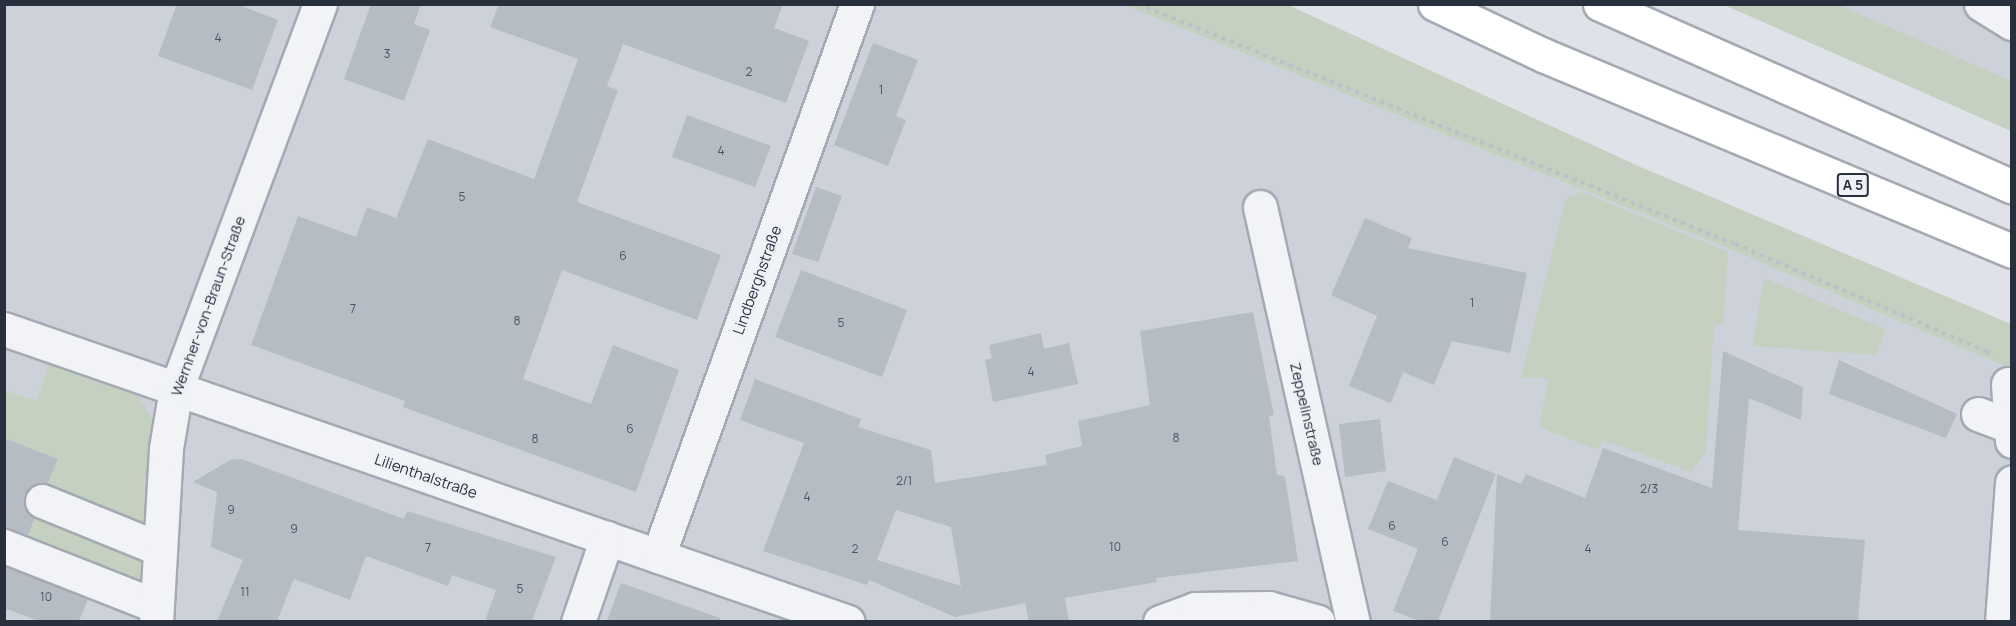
<!DOCTYPE html>
<meta charset="utf-8">
<style>
body{margin:0}
#map{position:relative;width:2016px;height:626px;overflow:hidden;background:#dfe2e8;font-family:Manrope,sans-serif}
div>[style]{position:absolute}
[style*='--x']{left:calc(var(--x)*1px);top:calc(var(--y)*1px);width:calc(var(--w)*1px);rotate:calc(var(--a)*1deg)}
.built>*{inset:0;background:#cdd2da}
.green>*{inset:0;background:#c5d1c0}
.building>*{inset:0;background:#b6bcc4}
.path>*{height:4px;margin-top:-2px;transform-origin:0;background:repeating-linear-gradient(90deg,#bdc0c6 0 4.5px,transparent 0 9px)}
.roads{filter:drop-shadow(2px 0 #a4a9b2) drop-shadow(-2px 0 #a4a9b2) drop-shadow(0 2px #a4a9b2) drop-shadow(0 -2px #a4a9b2)}
.minor>*{height:33px;margin:-16.5px;padding:0 16.5px;transform-origin:16.5px;border-radius:16.5px;background:#f1f3f6}
.highway>*{height:33px;margin:-16.5px;padding:0 16.5px;transform-origin:16.5px;border-radius:16.5px;background:#fff}
span{translate:-50% -50%;white-space:nowrap;text-align:center;line-height:1.15;-webkit-text-stroke:5px #eef1f5;paint-order:stroke}
.number-label{font-size:12px;color:#4c5360}
.number-label span{-webkit-text-stroke-width:0}
.shield-label span{padding:2px 4px;background:#eef1f5;border:2px solid;border-radius:4px;-webkit-text-stroke-width:0}
.shield-label{font-size:14px;color:#28303e;font-weight:700}
.street-label{font-size:15px;color:#28303e}
.frame{position:absolute;inset:0;border:6px solid #28303e;pointer-events:none}
</style>
<div id="map">
<div class="built">
<div style="clip-path:polygon(4px 5px,1124px 5px,1729px 249px,2011px 369px,2011px 621px,5px 621px)"></div>
<div style="clip-path:polygon(1828px 5px,2011px 5px,2011px 120px)"></div>
</div>
<div class="green">
<div style="clip-path:polygon(1124px 5px,1288px 5px,1636px 165px,2011px 324px,2011px 369px,1729px 249px)"></div>
<div style="clip-path:polygon(1724px 5px,1839px 5px,2011px 81px,2011px 131px)"></div>
<div style="clip-path:polygon(1582px 192px,1728px 252px,1723px 325px,1714px 325px,1706px 451px,1691px 472px,1603px 440px,1597px 450px,1539px 427px,1548px 379px,1521px 377px,1566px 198px)"></div>
<div style="clip-path:polygon(1764px 278px,1885px 329px,1877px 355px,1752px 346px)"></div>
<div style="clip-path:polygon(49px 362px,115px 383px,137px 396px,153px 420px,143px 595px,27px 539px,58px 459px,5px 438px,5px 391px,37px 400px)"></div>
</div>
<div class="building">
<div style="clip-path:polygon(177px 4px,236px 4px,278px 20px,252px 90px,158px 56px)"></div>
<div style="clip-path:polygon(371px 4px,421px 4px,414px 24px,430px 30px,404px 101px,344px 79px)"></div>
<div style="clip-path:polygon(499px 4px,783px 4px,774px 28px,809px 41px,786px 103px,623px 44px,607px 86px,618px 90px,577px 202px,721px 255px,697px 320px,562px 270px,523px 379px,591px 404px,613px 345px,679px 370px,636px 492px,403px 407px,405px 401px,251px 345px,298px 216px,356px 237px,367px 207px,396px 218px,428px 139px,534px 179px,578px 59px,490px 27px)"></div>
<div style="clip-path:polygon(873px 43px,918px 60px,896px 116px,906px 120px,888px 166px,834px 145px)"></div>
<div style="clip-path:polygon(687px 115px,771px 146px,755px 187px,672px 157px)"></div>
<div style="clip-path:polygon(816px 187px,842px 196px,818px 262px,792px 254px)"></div>
<div style="clip-path:polygon(1365px 218px,1412px 238px,1408px 248px,1527px 273px,1510px 353px,1452px 341px,1434px 385px,1403px 372px,1391px 403px,1349px 386px,1377px 316px,1331px 295px)"></div>
<div style="clip-path:polygon(801px 270px,907px 310px,882px 377px,775px 337px)"></div>
<div style="clip-path:polygon(evenodd,1253px 312px,1274px 415px,1269px 416px,1277px 475px,1285px 476px,1298px 561px,1156px 578px,1157px 582px,1065px 598px,1069px 621px,1029px 621px,1025px 603px,955px 617px,869px 580px,867px 585px,763px 551px,804px 443px,740px 420px,755px 379px,861px 419px,858px 427px,931px 450px,935px 483px,1047px 465px,1045px 455px,1082px 446px,1078px 421px,1150px 405px,1140px 331px,1253px 312px,896px 510px,951px 527px,961px 586px,877px 560px,896px 510px)"></div>
<div style="clip-path:polygon(1041px 333px,1044px 349px,1069px 343px,1078px 384px,993px 402px,985px 360px,992px 358px,989px 345px)"></div>
<div style="clip-path:polygon(1723px 351px,1803px 387px,1801px 420px,1749px 398px,1738px 530px,1865px 540px,1858px 621px,1490px 621px,1497px 474px,1521px 484px,1526px 474px,1585px 498px,1603px 448px,1712px 488px)"></div>
<div style="clip-path:polygon(1839px 360px,1957px 414px,1946px 438px,1829px 394px)"></div>
<div style="clip-path:polygon(1380px 419px,1386px 471px,1345px 477px,1339px 424px)"></div>
<div style="clip-path:polygon(4px 438px,58px 459px,48px 483px,31px 486px,24px 495px,27px 512px,35px 518px,28px 535px,4px 528px)"></div>
<div style="clip-path:polygon(1454px 457px,1496px 474px,1438px 621px,1420px 621px,1393px 611px,1418px 549px,1368px 529px,1388px 481px,1437px 500px)"></div>
<div style="clip-path:polygon(242px 459px,404px 519px,407px 511px,556px 557px,532px 621px,485px 621px,496px 590px,452px 575px,448px 586px,366px 556px,350px 600px,294px 579px,277px 621px,217px 621px,243px 560px,211px 547px,217px 492px,193px 482px,230px 460px)"></div>
<div style="clip-path:polygon(4px 566px,88px 599px,79px 621px,39px 621px,4px 608px)"></div>
<div style="clip-path:polygon(621px 583px,720px 618px,720px 621px,607px 621px)"></div>
</div>
<div class="path">
<div style="--x:1138;--y:4;--w:643;--a:21.9"></div>
<div style="--x:1735;--y:244;--w:273;--a:23.1"></div>
<div style="--x:1986;--y:351;--w:9;--a:54"></div>
</div>
<div class="roads">
<div class="minor">
<div style="--x:1981;--y:4;--w:36;--a:32"></div>
<div style="--x:1260;--y:207;--w:425;--a:77.4"></div>
<div style="--x:4;--y:329;--w:893;--a:19.14"></div>
<div style="--x:2008;--y:384;--w:57;--a:86"></div>
<div style="--x:1978;--y:414;--w:34;--a:21"></div>
<div style="--x:42;--y:501;--w:127;--a:22.1"></div>
<div style="--x:4;--y:546;--w:163;--a:21.5"></div>
<div style="--x:658;--y:556;--w:587;--a:-70.18"></div>
<div style="--x:156;--y:622;--w:174;--a:-86.7"></div>
<div style="--x:166;--y:448;--w:60;--a:-80.4"></div>
<div style="--x:176;--y:389;--w:411;--a:-69.5"></div>
<div style="--x:578;--y:622;--w:89;--a:-71"></div>
<div style="--x:1160;--y:622;--w:37;--a:-20"></div>
<div style="--x:1195;--y:609;--w:74;--a:-0.8"></div>
<div style="--x:1269;--y:608;--w:51;--a:15.9"></div>
<div style="--x:2002;--y:622;--w:140;--a:-85.9"></div>
</div>
<div class="highway">
<div style="--x:1435;--y:4;--w:119;--a:25.3"></div>
<div style="--x:1543;--y:55;--w:508;--a:22.68"></div>
<div style="--x:1600;--y:4;--w:451;--a:23.9"></div>
</div>
</div>
<div class="number-label">
<span style="left:218px;top:38px">4</span>
<span style="left:387px;top:54px">3</span>
<span style="left:749px;top:72px">2</span>
<span style="left:881px;top:90px">1</span>
<span style="left:721px;top:151px">4</span>
<span style="left:462px;top:197px">5</span>
<span style="left:623px;top:256px">6</span>
<span style="left:1472px;top:303px">1</span>
<span style="left:353px;top:309px">7</span>
<span style="left:517px;top:321px">8</span>
<span style="left:841px;top:323px">5</span>
<span style="left:1031px;top:372px">4</span>
<span style="left:630px;top:429px">6</span>
<span style="left:1176px;top:438px">8</span>
<span style="left:535px;top:439px">8</span>
<span style="left:904px;top:481px">2/1</span>
<span style="left:1649px;top:489px">2/3</span>
<span style="left:807px;top:497px">4</span>
<span style="left:231px;top:510px">9</span>
<span style="left:1392px;top:526px">6</span>
<span style="left:294px;top:529px">9</span>
<span style="left:1445px;top:542px">6</span>
<span style="left:1115px;top:547px">10</span>
<span style="left:428px;top:548px">7</span>
<span style="left:855px;top:549px">2</span>
<span style="left:1588px;top:549px">4</span>
<span style="left:520px;top:589px">5</span>
<span style="left:245px;top:592px">11</span>
<span style="left:46px;top:597px">10</span>
</div>
<div class="shield-label">
<span style="left:1853px;top:185px">A 5</span>
</div>
<div class="street-label">
<span style="left:757px;top:280px;rotate:-70deg">Lindberghstraße</span>
<span style="left:208px;top:306px;rotate:-70deg">Wernher-von-Braun-Straße</span>
<span style="left:1307px;top:414px;rotate:77deg">Zeppelinstraße</span>
<span style="left:426px;top:476px;rotate:19deg">Lilienthalstraße</span>
</div>
<div class="frame"></div>
</div>
